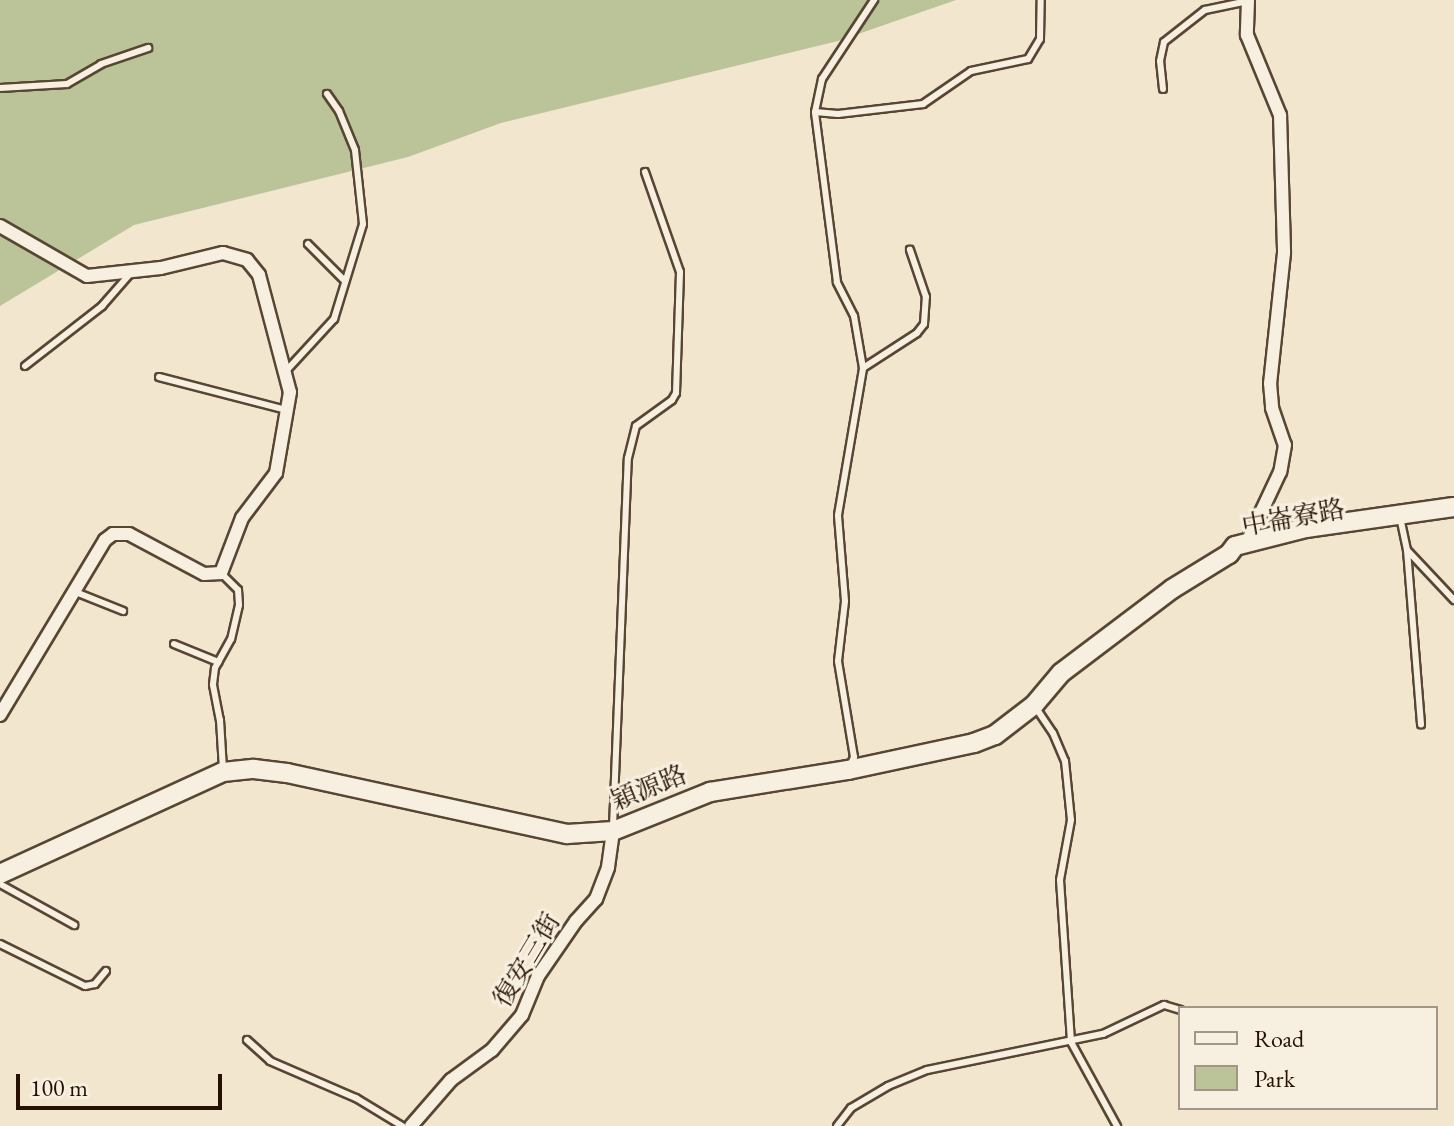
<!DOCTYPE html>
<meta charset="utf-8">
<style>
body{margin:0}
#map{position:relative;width:1454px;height:1126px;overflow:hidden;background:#f3e6ce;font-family:"EB Garamond","Noto Serif TC",serif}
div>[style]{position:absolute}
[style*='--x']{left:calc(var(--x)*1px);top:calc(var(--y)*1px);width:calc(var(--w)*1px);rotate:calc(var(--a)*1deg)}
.green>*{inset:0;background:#bbc498}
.roads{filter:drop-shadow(2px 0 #584634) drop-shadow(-2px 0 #584634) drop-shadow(0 2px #584634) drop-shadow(0 -2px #584634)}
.lane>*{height:6px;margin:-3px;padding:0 3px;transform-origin:3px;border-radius:3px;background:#f7efdf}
.street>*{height:12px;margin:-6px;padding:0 6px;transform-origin:6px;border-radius:6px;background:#f7efdf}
.secondary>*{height:18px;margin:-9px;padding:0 9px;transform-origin:9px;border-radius:9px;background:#f7efdf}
span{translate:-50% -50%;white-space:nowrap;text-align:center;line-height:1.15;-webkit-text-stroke:6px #f7efdf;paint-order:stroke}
.street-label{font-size:26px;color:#251001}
.legend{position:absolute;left:1178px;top:1006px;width:260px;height:104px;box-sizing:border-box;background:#f7efdf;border:2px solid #a39686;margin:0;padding:10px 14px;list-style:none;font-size:24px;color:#251001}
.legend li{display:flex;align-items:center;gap:16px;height:40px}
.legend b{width:40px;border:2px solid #a39686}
.scale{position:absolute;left:16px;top:1074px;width:206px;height:36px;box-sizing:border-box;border:4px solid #251001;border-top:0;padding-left:10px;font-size:24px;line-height:28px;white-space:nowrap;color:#251001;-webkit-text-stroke:6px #f7efdf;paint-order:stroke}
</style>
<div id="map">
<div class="green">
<div style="clip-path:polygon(0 0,956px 0,838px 41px,501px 123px,408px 157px,134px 225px,0 306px)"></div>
</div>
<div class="roads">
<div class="lane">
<div style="--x:0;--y:88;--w:67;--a:-3.4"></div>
<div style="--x:67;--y:84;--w:39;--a:-30"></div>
<div style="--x:101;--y:64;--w:50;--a:-18.8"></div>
<div style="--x:1163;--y:89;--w:28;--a:-96"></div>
<div style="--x:1160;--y:61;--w:19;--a:-78"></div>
<div style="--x:1164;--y:42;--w:52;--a:-38"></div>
<div style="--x:1205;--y:10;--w:44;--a:-11.8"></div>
<div style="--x:815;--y:112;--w:23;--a:5"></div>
<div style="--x:838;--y:114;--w:86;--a:-6.7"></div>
<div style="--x:923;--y:104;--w:58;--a:-34.5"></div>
<div style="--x:971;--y:71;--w:58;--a:-11.9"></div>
<div style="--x:1028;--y:59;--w:23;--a:-59"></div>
<div style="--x:1040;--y:39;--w:39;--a:-89"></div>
<div style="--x:308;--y:244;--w:52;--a:45"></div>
<div style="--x:25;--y:366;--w:98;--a:-37.9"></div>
<div style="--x:102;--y:306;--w:41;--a:-48.9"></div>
<div style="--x:863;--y:368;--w:64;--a:-32.9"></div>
<div style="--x:917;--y:333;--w:11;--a:-52"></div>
<div style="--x:924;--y:324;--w:27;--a:-86"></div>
<div style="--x:926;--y:297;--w:50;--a:-108.8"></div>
<div style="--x:286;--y:371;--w:71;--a:-47.3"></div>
<div style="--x:334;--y:319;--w:99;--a:-73"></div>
<div style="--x:363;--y:224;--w:74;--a:-96.2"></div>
<div style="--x:355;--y:150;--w:42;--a:-112.3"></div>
<div style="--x:339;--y:111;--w:21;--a:-125"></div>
<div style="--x:159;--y:377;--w:132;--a:14.5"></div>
<div style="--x:1400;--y:517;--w:34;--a:78"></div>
<div style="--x:1407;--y:550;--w:175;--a:85.4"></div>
<div style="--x:1407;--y:550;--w:69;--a:46.8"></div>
<div style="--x:221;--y:573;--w:24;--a:45"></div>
<div style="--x:238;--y:590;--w:15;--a:86"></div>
<div style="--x:239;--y:605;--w:35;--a:103"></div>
<div style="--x:231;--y:639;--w:33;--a:119"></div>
<div style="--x:215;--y:668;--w:17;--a:97"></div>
<div style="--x:213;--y:685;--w:36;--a:79"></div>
<div style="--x:220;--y:720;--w:49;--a:86.5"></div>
<div style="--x:73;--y:591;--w:54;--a:21.8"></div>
<div style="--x:174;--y:644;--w:48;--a:22.2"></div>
<div style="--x:1036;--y:708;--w:30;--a:56"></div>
<div style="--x:1053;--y:733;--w:30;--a:67"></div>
<div style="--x:1065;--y:761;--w:59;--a:84.2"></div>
<div style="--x:1071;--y:820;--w:61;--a:100.4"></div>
<div style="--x:1060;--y:880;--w:162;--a:86.1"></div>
<div style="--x:1071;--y:1042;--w:96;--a:61.3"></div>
<div style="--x:850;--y:766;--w:10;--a:-66"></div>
<div style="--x:854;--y:757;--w:97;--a:-99.5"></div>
<div style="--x:838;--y:661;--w:60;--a:-83.3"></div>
<div style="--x:845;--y:601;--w:86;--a:-94.7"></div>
<div style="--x:838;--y:515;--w:149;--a:-80.3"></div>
<div style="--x:863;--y:368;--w:53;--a:-99.8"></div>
<div style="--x:854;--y:316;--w:38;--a:-117"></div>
<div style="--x:837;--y:282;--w:171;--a:-97.4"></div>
<div style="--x:815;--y:112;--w:34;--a:-78"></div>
<div style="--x:822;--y:79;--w:95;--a:-56.6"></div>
<div style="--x:613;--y:827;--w:369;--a:-87.7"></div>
<div style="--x:628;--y:458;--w:33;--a:-76"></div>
<div style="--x:636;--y:426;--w:44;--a:-35.8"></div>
<div style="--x:672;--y:400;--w:8;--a:-60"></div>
<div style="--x:676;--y:393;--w:121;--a:-88.1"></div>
<div style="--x:680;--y:272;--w:106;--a:-109.3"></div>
<div style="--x:0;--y:884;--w:85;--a:29"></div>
<div style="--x:0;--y:944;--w:95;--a:26.3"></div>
<div style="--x:85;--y:986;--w:10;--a:-11"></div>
<div style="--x:95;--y:984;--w:17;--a:-50"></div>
<div style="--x:247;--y:1040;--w:31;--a:42"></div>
<div style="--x:270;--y:1061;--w:94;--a:23.3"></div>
<div style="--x:356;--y:1098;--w:54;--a:31.3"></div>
<div style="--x:837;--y:1126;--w:23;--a:-52"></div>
<div style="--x:851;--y:1108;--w:43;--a:-30.7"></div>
<div style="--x:888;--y:1086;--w:42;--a:-22.3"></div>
<div style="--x:927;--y:1070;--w:180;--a:-11.6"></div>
<div style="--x:1103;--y:1034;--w:68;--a:-25.4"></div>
<div style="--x:1164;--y:1005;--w:17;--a:17"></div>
</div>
<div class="street">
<div style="--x:1248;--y:0;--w:35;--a:92"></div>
<div style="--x:1247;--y:35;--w:87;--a:67.6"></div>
<div style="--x:1280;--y:115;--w:138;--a:88.3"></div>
<div style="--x:1284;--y:253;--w:131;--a:96.1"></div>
<div style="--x:1270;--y:383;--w:25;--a:85"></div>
<div style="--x:1272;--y:408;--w:39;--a:71"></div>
<div style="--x:1285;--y:445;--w:27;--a:100"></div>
<div style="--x:1280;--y:472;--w:75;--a:115.2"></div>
<div style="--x:0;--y:226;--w:100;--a:29.9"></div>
<div style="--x:87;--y:276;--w:74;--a:-6.2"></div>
<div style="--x:161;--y:268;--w:64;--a:-13.6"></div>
<div style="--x:223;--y:253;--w:25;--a:16"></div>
<div style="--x:247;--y:260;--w:19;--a:51"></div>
<div style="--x:259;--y:275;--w:121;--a:75.2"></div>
<div style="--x:290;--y:392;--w:82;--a:99.8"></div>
<div style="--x:276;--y:473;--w:56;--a:127.1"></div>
<div style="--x:242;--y:518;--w:59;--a:110.9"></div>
<div style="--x:221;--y:573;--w:17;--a:177"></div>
<div style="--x:204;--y:574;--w:85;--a:-151.9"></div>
<div style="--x:129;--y:534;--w:16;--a:180"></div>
<div style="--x:113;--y:534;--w:10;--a:143"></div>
<div style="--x:105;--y:540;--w:204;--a:121"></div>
<div style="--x:411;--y:1126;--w:61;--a:-49"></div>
<div style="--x:451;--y:1080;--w:51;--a:-36.2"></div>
<div style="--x:492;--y:1050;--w:46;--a:-49.4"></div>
<div style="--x:522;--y:1015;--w:42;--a:-67.7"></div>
<div style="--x:538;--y:976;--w:67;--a:-55.4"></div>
<div style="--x:576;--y:921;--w:30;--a:-48"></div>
<div style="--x:596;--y:899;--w:34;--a:-69"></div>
<div style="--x:608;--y:867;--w:36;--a:-82"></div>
</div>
<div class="secondary">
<div style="--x:0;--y:874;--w:245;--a:-24.6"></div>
<div style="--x:223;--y:772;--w:31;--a:-6"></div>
<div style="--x:254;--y:769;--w:33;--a:7"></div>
<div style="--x:287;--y:773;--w:287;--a:12.3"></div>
<div style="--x:567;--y:834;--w:46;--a:-3.7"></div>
<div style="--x:613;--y:831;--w:105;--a:-21.9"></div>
<div style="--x:710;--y:792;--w:140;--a:-9.1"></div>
<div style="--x:848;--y:770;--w:129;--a:-12.1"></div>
<div style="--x:974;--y:743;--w:22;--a:-21"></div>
<div style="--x:995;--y:735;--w:49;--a:-37.6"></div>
<div style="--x:1034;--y:705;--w:42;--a:-49.8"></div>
<div style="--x:1061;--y:673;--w:139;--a:-37.1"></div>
<div style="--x:1172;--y:589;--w:67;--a:-31.6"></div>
<div style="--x:1229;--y:554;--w:10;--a:-53"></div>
<div style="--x:1235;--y:546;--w:73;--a:-14.2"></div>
<div style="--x:1306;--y:528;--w:149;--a:-8.1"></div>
</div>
</div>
<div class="street-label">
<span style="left:1293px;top:518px;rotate:-10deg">中崙寮路</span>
<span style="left:649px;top:788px;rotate:-22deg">穎源路</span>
<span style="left:527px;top:960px;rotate:-59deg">復安三街</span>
</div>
<ul class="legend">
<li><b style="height:10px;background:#f7efdf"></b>Road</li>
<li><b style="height:22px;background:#bbc498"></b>Park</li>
</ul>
<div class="scale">100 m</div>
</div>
